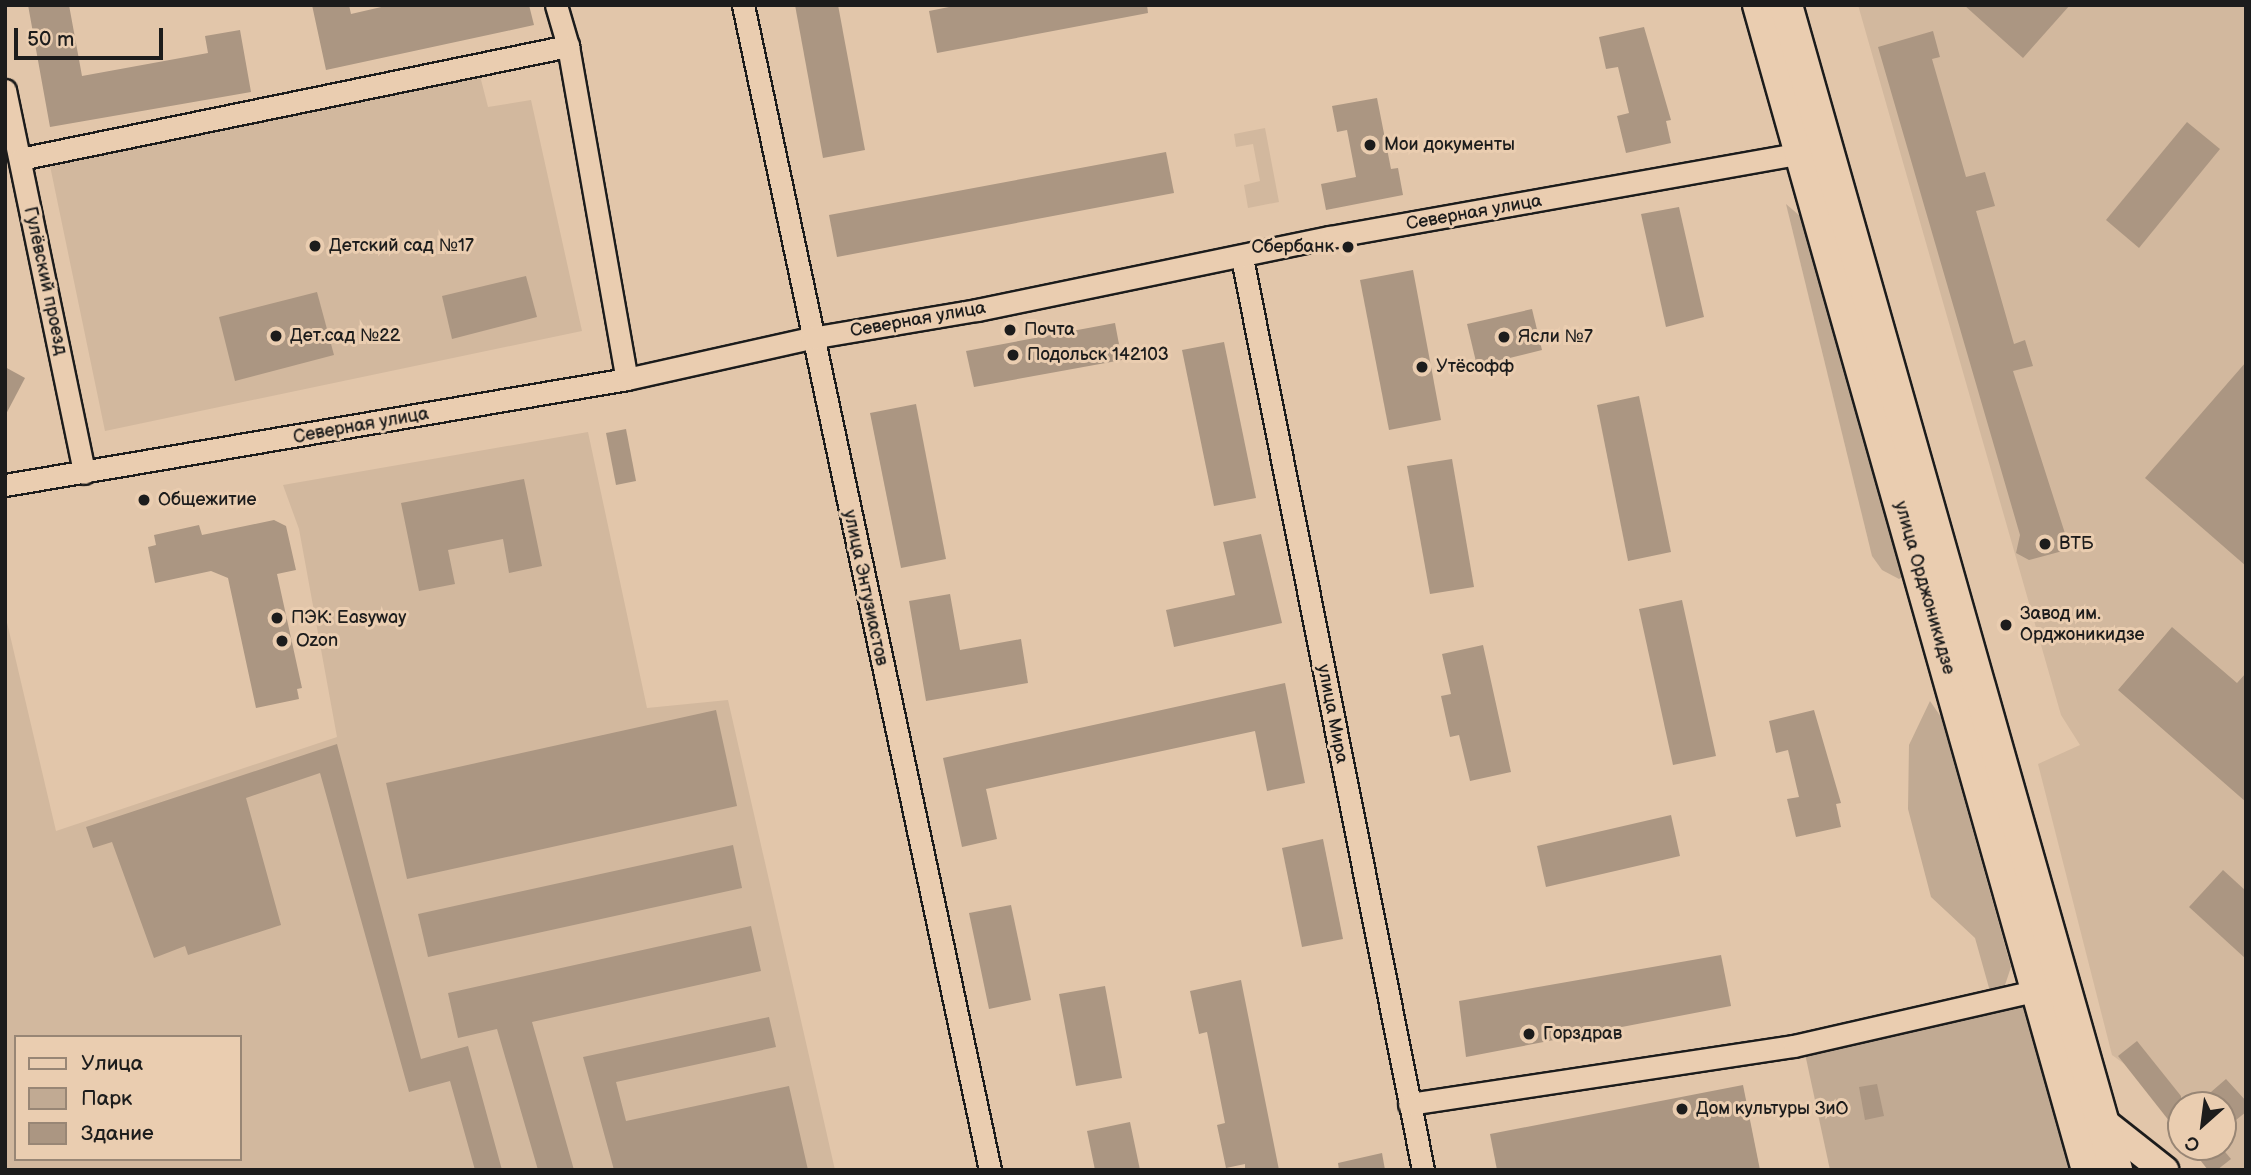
<!DOCTYPE html>
<meta charset="utf-8">
<style>
body{margin:0}
#map{position:relative;width:2251px;height:1175px;overflow:hidden;background:#e2c6aa;font-family:"Balsamiq Sans",sans-serif}
div>[style]{position:absolute}
[style*='--x']{left:calc(var(--x)*1px);top:calc(var(--y)*1px);width:calc(var(--w)*1px);rotate:calc(var(--a)*1deg)}
.built>*{inset:0;background:#d2b89e}
.green>*{inset:0;background:#c1aa93}
.building>*{inset:0;background:#ab9682}
.roads{filter:drop-shadow(2px 0 #1c1c1c) drop-shadow(-2px 0 #1c1c1c) drop-shadow(0 2px #1c1c1c) drop-shadow(0 -2px #1c1c1c)}
.minor>*{height:21px;margin:-10.5px;padding:0 10.5px;transform-origin:10.5px;border-radius:10.5px;background:#eacdb0}
.tertiary>*{height:28px;margin:-14px;padding:0 14px;transform-origin:14px;border-radius:14px;background:#eacdb0}
.secondary>*{height:32px;margin:-16px;padding:0 16px;transform-origin:16px;border-radius:16px;background:#eacdb0}
.dots>*{width:19px;height:19px;translate:-50% -50%;box-sizing:border-box;border:4px solid #eacdb0;border-radius:50%}
span{translate:-50% -50%;white-space:nowrap;text-align:center;line-height:1.15;-webkit-text-stroke:6px #eacdb0;paint-order:stroke}
.poi-label{font-size:18px;color:#1c1c1c}
.left{translate:0 -50%;text-align:left}
.right{translate:-100% -50%;text-align:right}
.street-label{font-size:18px;color:#1c1c1c}
.frame{position:absolute;inset:0;border:7px solid #1c1c1c;pointer-events:none}
.legend{position:absolute;left:14px;top:1035px;width:228px;height:126px;box-sizing:border-box;background:#eacdb0;border:2px solid #988675;margin:0;padding:9px 12px;list-style:none;font-size:21px;color:#1c1c1c}
.legend li{display:flex;align-items:center;gap:14px;height:35px}
.legend b{width:35px;border:2px solid #988675}
.north{position:absolute;left:2167px;top:1091px;width:70px;height:70px;box-sizing:border-box;background:#eacdb0;border:2px solid #988675;border-radius:50%;rotate:208deg;font-size:19px;font-weight:700;line-height:28px;text-align:center;color:#1c1c1c}
.north::after{content:'';display:block;margin:auto;width:24px;height:32px;background:#1c1c1c;clip-path:polygon(50% 0,100% 100%,50% 72%,0 100%)}
.scale{position:absolute;left:14px;top:28px;width:149px;height:32px;box-sizing:border-box;border:4px solid #1c1c1c;border-top:0;padding-left:9px;font-size:21px;line-height:24px;white-space:nowrap;color:#1c1c1c;-webkit-text-stroke:5px #eacdb0;paint-order:stroke}
</style>
<div id="map">
<div class="built">
<div style="clip-path:polygon(1858px 5px,2246px 5px,2246px 1170px,2208px 1170px,2190px 1147px,2223px 1147px,2223px 1105px,2181px 1105px,2112px 1055px,2038px 764px,2080px 745px,2061px 715px)"></div>
<div style="clip-path:polygon(479px 72px,488px 107px,531px 100px,582px 331px,105px 431px,49px 161px)"></div>
<div style="clip-path:polygon(1265px 128px,1279px 202px,1248px 208px,1244px 185px,1260px 181px,1253px 144px,1236px 147px,1234px 134px)"></div>
<div style="clip-path:polygon(evenodd,588px 432px,647px 708px,728px 700px,835px 1170px,5px 1170px,5px 614px,56px 831px,337px 737px,299px 529px,283px 485px,588px 432px,16px 1037px,240px 1037px,240px 1159px,16px 1159px,16px 1037px)"></div>
</div>
<div class="green">
<div style="clip-path:polygon(1786px 204px,1800px 216px,1904px 576px,1899px 579px,1882px 570px,1872px 556px)"></div>
<div style="clip-path:polygon(1930px 701px,1941px 717px,2011px 967px,2004px 988px,1991px 995px,1975px 938px,1931px 897px,1908px 809px,1909px 745px)"></div>
<div style="clip-path:polygon(2004px 1004px,2022px 1006px,2037px 1019px,2080px 1170px,1830px 1170px,1804px 1049px)"></div>
</div>
<div class="building">
<div style="clip-path:polygon(28px 5px,69px 5px,82px 76px,208px 53px,205px 36px,240px 30px,251px 92px,50px 127px)"></div>
<div style="clip-path:polygon(312px 5px,349px 5px,351px 14px,390px 5px,529px 5px,534px 25px,326px 70px)"></div>
<div style="clip-path:polygon(795px 5px,838px 5px,865px 150px,823px 158px)"></div>
<div style="clip-path:polygon(959px 5px,1147px 5px,1148px 13px,937px 53px,929px 11px)"></div>
<div style="clip-path:polygon(1964px 5px,2070px 5px,2023px 58px)"></div>
<div style="clip-path:polygon(1644px 27px,1671px 120px,1666px 121px,1671px 143px,1626px 153px,1617px 116px,1629px 113px,1618px 67px,1606px 69px,1599px 37px)"></div>
<div style="clip-path:polygon(1933px 31px,1940px 57px,1932px 59px,1966px 177px,1985px 172px,1995px 206px,1976px 211px,2014px 344px,2025px 340px,2033px 366px,2013px 371px,2070px 549px,2029px 560px,2016px 553px,2020px 535px,1878px 47px)"></div>
<div style="clip-path:polygon(1377px 98px,1391px 169px,1398px 168px,1403px 195px,1326px 210px,1321px 184px,1356px 177px,1347px 130px,1337px 132px,1332px 106px)"></div>
<div style="clip-path:polygon(2187px 122px,2220px 149px,2139px 248px,2106px 220px)"></div>
<div style="clip-path:polygon(1166px 152px,1174px 193px,837px 257px,829px 215px)"></div>
<div style="clip-path:polygon(1679px 207px,1704px 317px,1666px 327px,1641px 214px)"></div>
<div style="clip-path:polygon(1413px 270px,1441px 420px,1389px 430px,1360px 280px)"></div>
<div style="clip-path:polygon(526px 276px,537px 317px,452px 339px,442px 296px)"></div>
<div style="clip-path:polygon(317px 292px,334px 355px,235px 381px,219px 317px)"></div>
<div style="clip-path:polygon(1532px 309px,1542px 350px,1477px 366px,1467px 324px)"></div>
<div style="clip-path:polygon(1115px 323px,1122px 360px,974px 387px,966px 351px)"></div>
<div style="clip-path:polygon(1224px 342px,1256px 498px,1214px 506px,1182px 350px)"></div>
<div style="clip-path:polygon(2246px 362px,2246px 566px,2145px 478px)"></div>
<div style="clip-path:polygon(5px 367px,25px 378px,5px 416px)"></div>
<div style="clip-path:polygon(1639px 396px,1671px 552px,1628px 561px,1597px 405px)"></div>
<div style="clip-path:polygon(916px 404px,946px 559px,901px 568px,870px 413px)"></div>
<div style="clip-path:polygon(626px 429px,636px 481px,616px 485px,606px 433px)"></div>
<div style="clip-path:polygon(1452px 459px,1474px 587px,1430px 594px,1407px 466px)"></div>
<div style="clip-path:polygon(524px 479px,542px 566px,509px 573px,503px 539px,448px 550px,455px 584px,419px 591px,401px 503px)"></div>
<div style="clip-path:polygon(274px 520px,286px 526px,296px 570px,277px 574px,302px 688px,297px 689px,299px 699px,256px 708px,228px 578px,211px 571px,155px 583px,148px 547px,156px 545px,154px 535px,199px 525px,202px 535px)"></div>
<div style="clip-path:polygon(1261px 534px,1282px 623px,1174px 647px,1166px 610px,1235px 595px,1223px 542px)"></div>
<div style="clip-path:polygon(950px 594px,960px 650px,1021px 639px,1028px 683px,926px 701px,909px 601px)"></div>
<div style="clip-path:polygon(1682px 600px,1716px 756px,1673px 765px,1639px 609px)"></div>
<div style="clip-path:polygon(2172px 627px,2237px 683px,2246px 673px,2246px 802px,2118px 690px)"></div>
<div style="clip-path:polygon(1483px 645px,1511px 772px,1470px 781px,1459px 735px,1450px 737px,1441px 696px,1451px 694px,1442px 654px)"></div>
<div style="clip-path:polygon(1285px 683px,1305px 783px,1267px 791px,1255px 731px,986px 789px,997px 839px,962px 847px,943px 758px)"></div>
<div style="clip-path:polygon(716px 710px,737px 806px,407px 879px,386px 783px)"></div>
<div style="clip-path:polygon(1814px 710px,1841px 803px,1836px 804px,1841px 827px,1796px 837px,1787px 799px,1799px 797px,1788px 750px,1776px 753px,1769px 721px)"></div>
<div style="clip-path:polygon(337px 744px,421px 1059px,468px 1046px,502px 1170px,475px 1170px,450px 1081px,409px 1092px,320px 773px,246px 798px,281px 925px,188px 955px,185px 946px,154px 958px,112px 842px,93px 848px,86px 827px)"></div>
<div style="clip-path:polygon(1671px 815px,1680px 856px,1546px 887px,1537px 846px)"></div>
<div style="clip-path:polygon(1323px 839px,1343px 939px,1302px 947px,1282px 848px)"></div>
<div style="clip-path:polygon(733px 845px,742px 888px,428px 957px,418px 914px)"></div>
<div style="clip-path:polygon(2223px 870px,2246px 891px,2246px 959px,2189px 907px)"></div>
<div style="clip-path:polygon(1011px 905px,1031px 1000px,989px 1009px,969px 913px)"></div>
<div style="clip-path:polygon(751px 926px,761px 971px,532px 1022px,574px 1170px,538px 1170px,497px 1029px,458px 1038px,448px 993px)"></div>
<div style="clip-path:polygon(1721px 955px,1731px 1006px,1466px 1057px,1459px 1001px)"></div>
<div style="clip-path:polygon(1241px 980px,1279px 1170px,1245px 1170px,1245px 1164px,1226px 1168px,1217px 1125px,1225px 1123px,1207px 1032px,1199px 1034px,1190px 991px)"></div>
<div style="clip-path:polygon(1105px 986px,1122px 1078px,1076px 1086px,1059px 994px)"></div>
<div style="clip-path:polygon(769px 1017px,776px 1047px,616px 1082px,626px 1121px,789px 1086px,808px 1170px,614px 1170px,583px 1057px)"></div>
<div style="clip-path:polygon(2137px 1041px,2181px 1096px,2181px 1136px,2118px 1056px)"></div>
<div style="clip-path:polygon(2226px 1079px,2246px 1101px,2246px 1112px,2236px 1120px,2223px 1105px,2196px 1105px)"></div>
<div style="clip-path:polygon(1877px 1084px,1884px 1116px,1865px 1120px,1859px 1087px)"></div>
<div style="clip-path:polygon(1743px 1085px,1760px 1170px,1497px 1170px,1490px 1134px)"></div>
<div style="clip-path:polygon(1130px 1122px,1140px 1170px,1095px 1170px,1087px 1131px)"></div>
<div style="clip-path:polygon(2190px 1147px,2221px 1147px,2231px 1159px,2217px 1170px,2208px 1170px)"></div>
<div style="clip-path:polygon(1382px 1153px,1385px 1170px,1339px 1170px,1338px 1163px)"></div>
</div>
<div class="roads">
<div class="minor">
<div style="--x:556;--y:5;--w:43;--a:73.7"></div>
<div style="--x:568;--y:46;--w:338;--a:80"></div>
<div style="--x:743;--y:5;--w:1191;--a:78.03"></div>
<div style="--x:5;--y:90;--w:391;--a:78.3"></div>
<div style="--x:20;--y:159;--w:560;--a:-11.65"></div>
<div style="--x:1242;--y:258;--w:930;--a:78.77"></div>
<div style="--x:5;--y:485;--w:631;--a:-9.67"></div>
<div style="--x:627;--y:379;--w:189;--a:-12.6"></div>
<div style="--x:811;--y:338;--w:168;--a:-9.6"></div>
<div style="--x:977;--y:310;--w:360;--a:-11.7"></div>
<div style="--x:1330;--y:237;--w:491;--a:-10.1"></div>
<div style="--x:1409;--y:1104;--w:389;--a:-8.6"></div>
<div style="--x:1794;--y:1046;--w:260;--a:-12.9"></div>
</div>
<div class="tertiary">
<div style="--x:2103;--y:1122;--w:78;--a:38.2"></div>
</div>
<div class="secondary">
<div style="--x:1759;--y:5;--w:1211;--a:74.23"></div>
<div style="--x:1786;--y:5;--w:1211;--a:74.18"></div>
</div>
</div>
<div class="dots">
<div style="left:1370px;top:145px;background:#1c1c1c"></div>
<div style="left:315px;top:246px;background:#1c1c1c"></div>
<div style="left:1348px;top:247px;background:#1c1c1c"></div>
<div style="left:1010px;top:330px;background:#1c1c1c"></div>
<div style="left:276px;top:336px;background:#1c1c1c"></div>
<div style="left:1504px;top:337px;background:#1c1c1c"></div>
<div style="left:1013px;top:355px;background:#1c1c1c"></div>
<div style="left:1422px;top:367px;background:#1c1c1c"></div>
<div style="left:144px;top:500px;background:#1c1c1c"></div>
<div style="left:2045px;top:544px;background:#1c1c1c"></div>
<div style="left:277px;top:618px;background:#1c1c1c"></div>
<div style="left:2006px;top:625px;background:#1c1c1c"></div>
<div style="left:282px;top:641px;background:#1c1c1c"></div>
<div style="left:1529px;top:1034px;background:#1c1c1c"></div>
<div style="left:1682px;top:1109px;background:#1c1c1c"></div>
</div>
<div class="poi-label">
<span class="left" style="left:1384px;top:145px">Мои документы</span>
<span class="left" style="left:329px;top:246px">Детский сад №17</span>
<span class="right" style="left:1334px;top:247px">Сбербанк</span>
<span class="left" style="left:1024px;top:330px">Почта</span>
<span class="left" style="left:290px;top:336px">Дет.сад №22</span>
<span class="left" style="left:1518px;top:337px">Ясли №7</span>
<span class="left" style="left:1027px;top:355px">Подольск 142103</span>
<span class="left" style="left:1436px;top:367px">Утёсофф</span>
<span class="left" style="left:158px;top:500px">Общежитие</span>
<span class="left" style="left:2059px;top:544px">ВТБ</span>
<span class="left" style="left:2020px;top:625px">Завод им.<br>Орджоникидзе</span>
<span class="left" style="left:291px;top:618px">ПЭК: Easyway</span>
<span class="left" style="left:296px;top:641px">Ozon</span>
<span class="left" style="left:1543px;top:1034px">Горздрав</span>
<span class="left" style="left:1696px;top:1109px">Дом культуры ЗиО</span>
</div>
<div class="street-label">
<span style="left:1474px;top:213px;rotate:-10deg">Северная улица</span>
<span style="left:45px;top:281px;rotate:78deg">Гулёвский проезд</span>
<span style="left:918px;top:320px;rotate:-10deg">Северная улица</span>
<span style="left:361px;top:426px;rotate:-10deg">Северная улица</span>
<span style="left:865px;top:588px;rotate:78deg">улица Энтузиастов</span>
<span style="left:1924px;top:588px;rotate:74deg">улица Орджоникидзе</span>
<span style="left:1332px;top:714px;rotate:79deg">улица Мира</span>
</div>
<div class="frame"></div>
<ul class="legend">
<li><b style="height:9px;background:#eacdb0"></b>Улица</li>
<li><b style="height:19px;background:#c1aa93"></b>Парк</li>
<li><b style="height:19px;background:#ab9682"></b>Здание</li>
</ul>
<div class="north">С</div>
<div class="scale">50 m</div>
</div>
